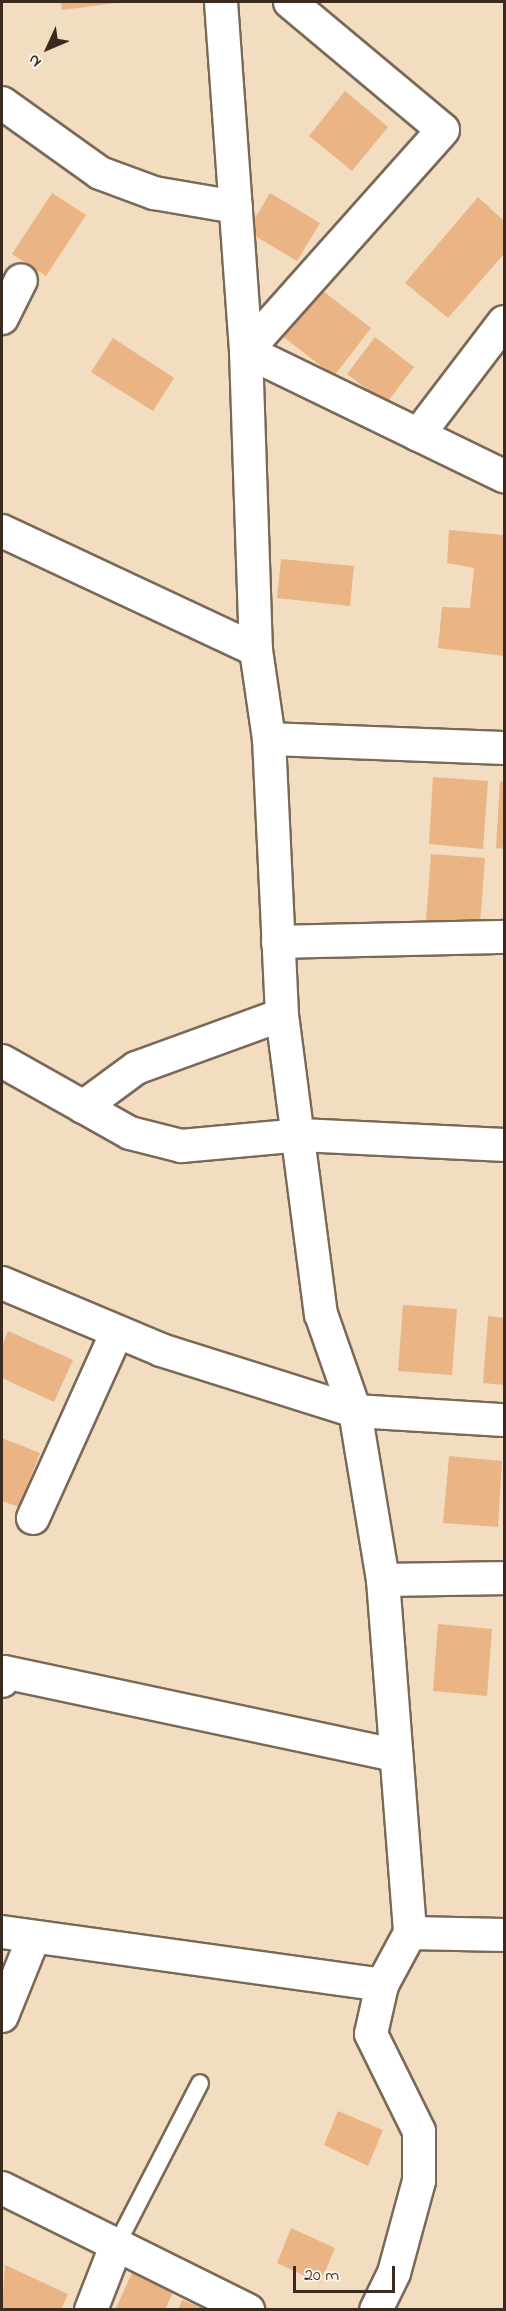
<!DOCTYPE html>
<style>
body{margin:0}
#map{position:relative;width:506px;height:2311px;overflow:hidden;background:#f2ddc0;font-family:"Indie Flower",sans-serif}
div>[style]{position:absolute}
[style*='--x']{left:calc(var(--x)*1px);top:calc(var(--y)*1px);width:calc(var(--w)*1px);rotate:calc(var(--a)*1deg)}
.building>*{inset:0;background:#eab484}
.roads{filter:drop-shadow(2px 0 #7b6957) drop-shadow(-2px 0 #7b6957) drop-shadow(0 2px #7b6957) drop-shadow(0 -2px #7b6957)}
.service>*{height:16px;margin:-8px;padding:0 8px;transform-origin:8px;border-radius:8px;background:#fff}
.minor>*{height:32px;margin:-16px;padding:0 16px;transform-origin:16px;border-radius:16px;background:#fff}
span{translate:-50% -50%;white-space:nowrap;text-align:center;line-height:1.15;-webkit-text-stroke:5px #f7f3e8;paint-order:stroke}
.frame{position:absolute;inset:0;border:3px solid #3b2a1e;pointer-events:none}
.north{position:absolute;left:18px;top:18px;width:60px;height:60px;-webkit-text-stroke:4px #f7f3e8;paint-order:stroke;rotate:226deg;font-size:16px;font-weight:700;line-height:24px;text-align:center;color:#3b2a1e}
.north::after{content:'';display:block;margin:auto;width:21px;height:27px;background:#3b2a1e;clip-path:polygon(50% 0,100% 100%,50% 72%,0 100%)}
.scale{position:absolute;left:293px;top:2266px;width:102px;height:27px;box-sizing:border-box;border:3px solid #3b2a1e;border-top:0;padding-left:8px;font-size:18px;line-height:21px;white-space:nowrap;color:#3b2a1e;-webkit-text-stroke:4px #f7f3e8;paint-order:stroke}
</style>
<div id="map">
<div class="building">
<div style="clip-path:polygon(61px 2px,115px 2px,115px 3px,62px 10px)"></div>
<div style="clip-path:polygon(345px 91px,388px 127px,352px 171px,309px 136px)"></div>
<div style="clip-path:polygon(52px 193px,86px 215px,46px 276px,12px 254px)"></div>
<div style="clip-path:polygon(270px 193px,320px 223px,297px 261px,247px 231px)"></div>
<div style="clip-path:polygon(478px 197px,504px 221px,504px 254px,448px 318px,405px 283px)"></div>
<div style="clip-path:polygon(319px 288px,371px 328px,334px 376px,281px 335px)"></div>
<div style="clip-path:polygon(375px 337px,414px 367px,386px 404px,347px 374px)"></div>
<div style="clip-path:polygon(113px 338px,174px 378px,153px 411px,91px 372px)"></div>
<div style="clip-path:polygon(449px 530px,504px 535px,504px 656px,438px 648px,442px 607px,470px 608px,474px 568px,447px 563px)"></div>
<div style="clip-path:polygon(281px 559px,354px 566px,350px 606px,277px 598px)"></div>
<div style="clip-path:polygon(433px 777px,488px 781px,483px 849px,429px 844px)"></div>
<div style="clip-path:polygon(500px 781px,504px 782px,504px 849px,496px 848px)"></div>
<div style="clip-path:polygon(431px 854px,485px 858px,480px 925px,426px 921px)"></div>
<div style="clip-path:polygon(403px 1305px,457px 1309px,452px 1375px,398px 1371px)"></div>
<div style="clip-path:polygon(488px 1316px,504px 1318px,504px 1385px,483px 1383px)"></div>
<div style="clip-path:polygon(8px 1331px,73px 1360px,54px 1402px,2px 1378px,2px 1346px)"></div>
<div style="clip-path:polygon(2px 1438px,40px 1453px,19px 1507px,2px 1501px)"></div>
<div style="clip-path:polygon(449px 1456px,502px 1461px,498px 1527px,443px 1523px)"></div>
<div style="clip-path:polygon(438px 1624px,492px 1629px,487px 1696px,433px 1691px)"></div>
<div style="clip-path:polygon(338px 2111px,383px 2130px,368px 2166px,324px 2145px)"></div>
<div style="clip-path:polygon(291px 2228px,335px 2248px,320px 2283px,277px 2263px)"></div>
<div style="clip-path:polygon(5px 2265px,68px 2294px,61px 2310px,2px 2310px)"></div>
<div style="clip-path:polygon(133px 2271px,175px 2288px,165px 2310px,115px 2310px)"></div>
<div style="clip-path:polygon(182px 2300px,205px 2309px,205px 2310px,178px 2310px)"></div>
</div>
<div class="roads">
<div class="service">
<div style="--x:116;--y:2246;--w:183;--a:-62.7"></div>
</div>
<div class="minor">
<div style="--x:221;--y:2;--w:350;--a:85.9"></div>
<div style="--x:246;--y:351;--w:299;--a:88.1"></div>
<div style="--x:256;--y:650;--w:90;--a:81.7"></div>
<div style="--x:269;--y:739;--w:276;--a:87.3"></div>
<div style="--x:282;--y:1015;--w:302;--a:82.6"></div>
<div style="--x:321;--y:1314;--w:103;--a:70.7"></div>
<div style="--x:355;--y:1411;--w:171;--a:80.6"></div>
<div style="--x:383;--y:1580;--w:354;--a:85.6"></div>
<div style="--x:410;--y:1933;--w:59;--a:118.3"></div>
<div style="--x:382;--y:1985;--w:50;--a:102.7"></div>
<div style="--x:371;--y:2034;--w:108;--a:63.7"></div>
<div style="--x:419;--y:2131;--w:50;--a:90"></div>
<div style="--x:419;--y:2181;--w:95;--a:105.2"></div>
<div style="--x:394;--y:2273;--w:41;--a:115.9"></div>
<div style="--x:290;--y:2;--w:199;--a:39.9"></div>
<div style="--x:443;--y:130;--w:296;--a:131.7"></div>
<div style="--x:246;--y:351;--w:287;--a:25.9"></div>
<div style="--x:2;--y:103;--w:120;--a:35.5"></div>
<div style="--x:100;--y:173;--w:58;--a:20.3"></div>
<div style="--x:154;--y:193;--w:83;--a:9.7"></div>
<div style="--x:2;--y:318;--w:42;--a:-63.4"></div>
<div style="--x:418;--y:435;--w:142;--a:-52.7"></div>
<div style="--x:2;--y:531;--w:280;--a:25.1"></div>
<div style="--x:269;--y:739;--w:235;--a:2.2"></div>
<div style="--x:278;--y:942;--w:226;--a:-1.3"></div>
<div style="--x:2;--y:1061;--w:147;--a:29.4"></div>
<div style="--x:130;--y:1133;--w:53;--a:14.3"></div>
<div style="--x:181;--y:1146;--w:121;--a:-5.2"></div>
<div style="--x:301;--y:1135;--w:203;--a:2.8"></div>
<div style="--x:83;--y:1107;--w:66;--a:-36.3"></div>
<div style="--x:136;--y:1068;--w:155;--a:-20"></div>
<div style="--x:2;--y:1283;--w:173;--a:22.8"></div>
<div style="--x:161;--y:1350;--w:203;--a:17.5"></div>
<div style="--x:355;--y:1411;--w:149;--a:3.5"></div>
<div style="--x:33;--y:1518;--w:204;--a:-65.7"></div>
<div style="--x:383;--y:1580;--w:121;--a:-0.9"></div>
<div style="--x:2;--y:1681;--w:9;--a:-77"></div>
<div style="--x:4;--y:1672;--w:401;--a:12"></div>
<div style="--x:2;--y:1932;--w:384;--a:7.9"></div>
<div style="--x:410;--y:1933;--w:94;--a:1.2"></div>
<div style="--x:2;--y:2016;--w:83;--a:-68.1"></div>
<div style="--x:2;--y:2188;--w:275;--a:26.4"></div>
<div style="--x:91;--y:2310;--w:69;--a:-68.7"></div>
</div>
</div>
<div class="frame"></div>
<div class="north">N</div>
<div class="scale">20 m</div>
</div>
